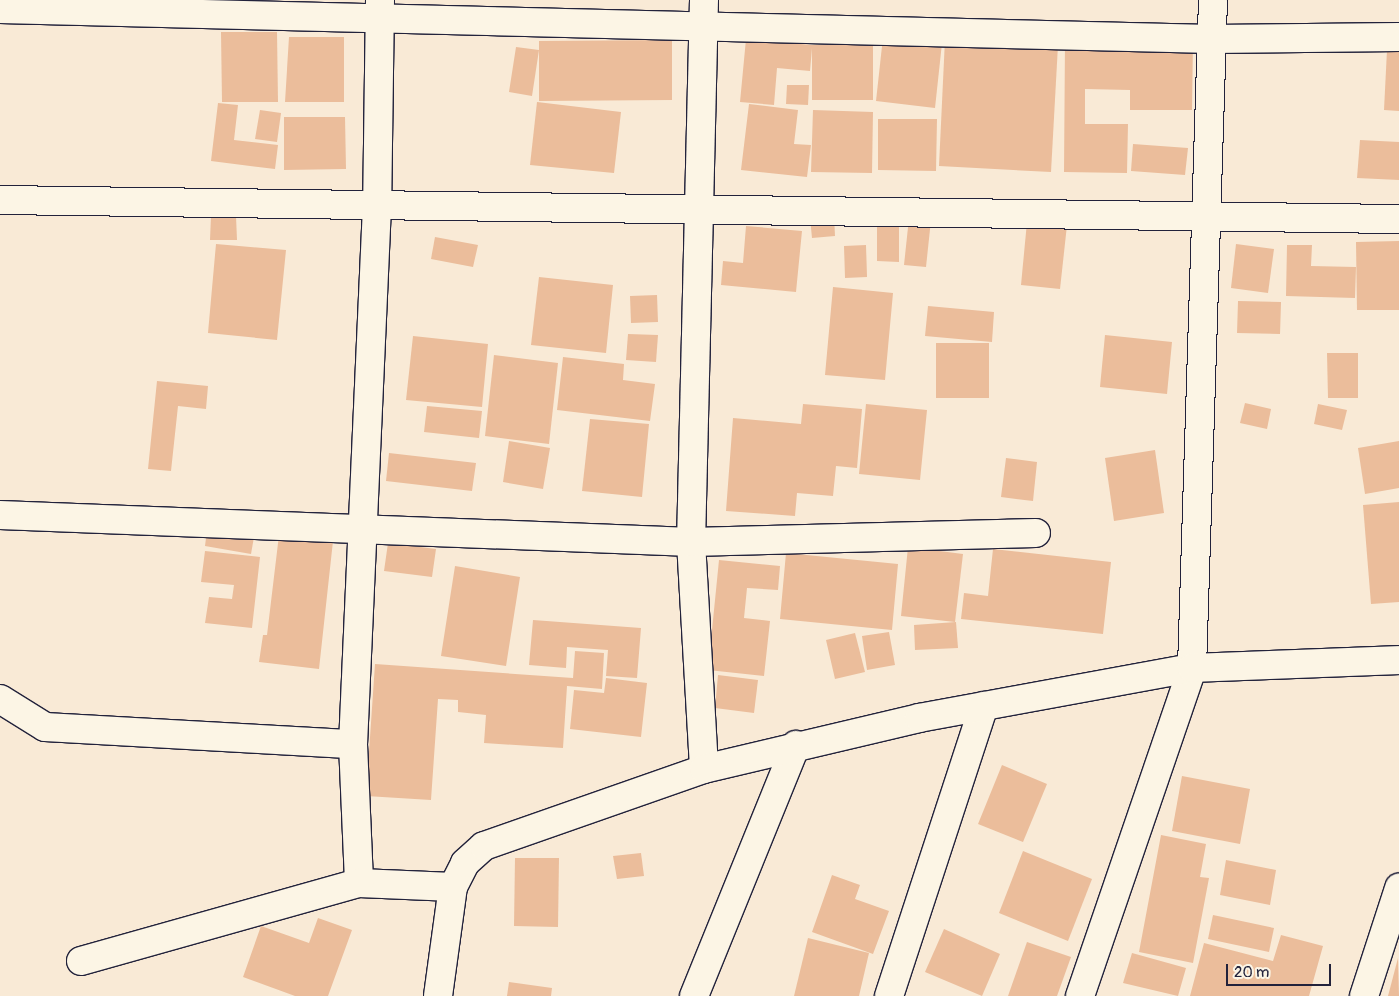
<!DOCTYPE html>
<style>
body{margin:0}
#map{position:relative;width:1399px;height:996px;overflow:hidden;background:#f9ead6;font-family:Pangolin,sans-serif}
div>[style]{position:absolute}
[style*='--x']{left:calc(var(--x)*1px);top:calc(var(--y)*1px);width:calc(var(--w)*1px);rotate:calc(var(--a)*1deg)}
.building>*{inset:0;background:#ebbd9b}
.roads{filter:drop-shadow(1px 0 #22223b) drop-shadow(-1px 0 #22223b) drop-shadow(0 1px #22223b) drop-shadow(0 -1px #22223b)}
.street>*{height:28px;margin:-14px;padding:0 14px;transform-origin:14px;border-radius:14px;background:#fcf5e5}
.secondary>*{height:28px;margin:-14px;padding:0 14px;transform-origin:14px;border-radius:14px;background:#fcf5e5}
span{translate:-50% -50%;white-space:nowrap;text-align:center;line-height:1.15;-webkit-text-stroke:4.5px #fcf5e5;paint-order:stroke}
.scale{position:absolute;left:1226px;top:964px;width:105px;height:22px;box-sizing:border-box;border:2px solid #22223b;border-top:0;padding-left:6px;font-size:15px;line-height:18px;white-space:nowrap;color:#22223b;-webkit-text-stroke:4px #fcf5e5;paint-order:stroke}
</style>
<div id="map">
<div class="building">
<div style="clip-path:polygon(221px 32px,277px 32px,278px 102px,222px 102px)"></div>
<div style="clip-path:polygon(289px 37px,344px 37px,344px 102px,285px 102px)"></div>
<div style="clip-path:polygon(883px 37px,942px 43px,935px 108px,876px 101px)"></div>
<div style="clip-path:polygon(746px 39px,812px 45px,873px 45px,873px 100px,812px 100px,812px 48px,810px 71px,777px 68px,774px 105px,740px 102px)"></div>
<div style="clip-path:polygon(945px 39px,1058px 45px,1051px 172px,939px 166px)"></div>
<div style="clip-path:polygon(672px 40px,672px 100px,539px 101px,539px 41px)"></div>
<div style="clip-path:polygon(1065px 40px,1193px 41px,1192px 110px,1130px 110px,1130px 90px,1085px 89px,1085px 124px,1128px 124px,1127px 173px,1064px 172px)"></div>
<div style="clip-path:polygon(516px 47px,539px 50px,532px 96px,509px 92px)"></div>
<div style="clip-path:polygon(1387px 50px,1399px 50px,1399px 111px,1384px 110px)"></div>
<div style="clip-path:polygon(787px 85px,809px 85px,808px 105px,786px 104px)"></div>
<div style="clip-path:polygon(537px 102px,621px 112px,614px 173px,530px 165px)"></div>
<div style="clip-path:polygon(218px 103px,238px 105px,234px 140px,278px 145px,275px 169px,211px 161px)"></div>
<div style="clip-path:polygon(749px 104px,798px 110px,794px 144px,811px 145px,807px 177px,741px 170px)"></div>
<div style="clip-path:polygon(260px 110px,281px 113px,277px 142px,255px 139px)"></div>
<div style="clip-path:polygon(813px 110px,873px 112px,872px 173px,811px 172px)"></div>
<div style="clip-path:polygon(284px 117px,345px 117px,346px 169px,284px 170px)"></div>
<div style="clip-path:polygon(878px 119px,937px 119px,936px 171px,878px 170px)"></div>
<div style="clip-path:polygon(1360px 140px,1399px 142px,1399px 180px,1357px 178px)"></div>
<div style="clip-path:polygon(1133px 144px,1188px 148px,1185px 175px,1131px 171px)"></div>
<div style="clip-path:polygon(834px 215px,835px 236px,812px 238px,810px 217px)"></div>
<div style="clip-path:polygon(211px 216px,236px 216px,237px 240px,210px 240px)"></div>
<div style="clip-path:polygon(909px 218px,931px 220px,926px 267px,904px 265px)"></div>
<div style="clip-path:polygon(877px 220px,899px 220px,899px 262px,877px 261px)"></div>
<div style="clip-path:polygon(1027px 222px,1067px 225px,1060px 289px,1021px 285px)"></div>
<div style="clip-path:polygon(746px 226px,802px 231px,796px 292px,721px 285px,723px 261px,743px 263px)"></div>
<div style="clip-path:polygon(435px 237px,478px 245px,473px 267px,431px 259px)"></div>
<div style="clip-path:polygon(1399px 241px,1399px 310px,1357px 310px,1356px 242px)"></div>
<div style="clip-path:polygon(216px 244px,286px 250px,277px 340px,208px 333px)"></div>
<div style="clip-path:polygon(1236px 244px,1274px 249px,1268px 293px,1231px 288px)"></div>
<div style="clip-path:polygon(866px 245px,867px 277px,845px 278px,844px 246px)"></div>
<div style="clip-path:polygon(1287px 245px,1312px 245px,1311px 266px,1356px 267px,1355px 298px,1286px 296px)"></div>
<div style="clip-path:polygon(539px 277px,613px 285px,606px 353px,531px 345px)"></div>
<div style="clip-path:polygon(833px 287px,893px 293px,885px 380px,825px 375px)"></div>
<div style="clip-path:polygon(657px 295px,658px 322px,631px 323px,630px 296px)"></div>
<div style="clip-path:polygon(1238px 301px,1281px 302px,1280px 334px,1237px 333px)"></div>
<div style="clip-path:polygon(928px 306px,994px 312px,992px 342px,925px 336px)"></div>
<div style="clip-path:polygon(628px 334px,658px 335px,656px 362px,626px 360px)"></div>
<div style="clip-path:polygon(1105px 335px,1172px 342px,1167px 394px,1100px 387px)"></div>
<div style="clip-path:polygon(413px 336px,488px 344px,482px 407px,406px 400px)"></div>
<div style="clip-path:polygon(936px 343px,989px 343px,989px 398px,936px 398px)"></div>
<div style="clip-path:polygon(1327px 353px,1358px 353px,1358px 398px,1328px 398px)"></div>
<div style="clip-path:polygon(494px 355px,558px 363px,549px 444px,485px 436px)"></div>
<div style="clip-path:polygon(563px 357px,624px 364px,623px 380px,655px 384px,650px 421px,557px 410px)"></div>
<div style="clip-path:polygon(157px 381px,208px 386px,206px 409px,178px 406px,171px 471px,148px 469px)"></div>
<div style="clip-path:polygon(1245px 403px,1271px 409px,1267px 429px,1240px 423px)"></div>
<div style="clip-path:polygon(803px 404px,862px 409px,857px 468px,836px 466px,833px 496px,797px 493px,795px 516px,726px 511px,733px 418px,801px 424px)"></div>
<div style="clip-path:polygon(866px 404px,927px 410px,920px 480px,859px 474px)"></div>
<div style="clip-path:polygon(1318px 404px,1347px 410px,1342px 430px,1314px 424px)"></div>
<div style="clip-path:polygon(427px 406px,482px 411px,479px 438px,424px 432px)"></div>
<div style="clip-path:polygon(590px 419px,649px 424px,642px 497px,582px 491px)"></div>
<div style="clip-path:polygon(509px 441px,550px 448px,543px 489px,503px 482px)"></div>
<div style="clip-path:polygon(1399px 441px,1399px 488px,1365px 494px,1358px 448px)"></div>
<div style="clip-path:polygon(1155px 450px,1164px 513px,1114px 521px,1105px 458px)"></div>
<div style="clip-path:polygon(389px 453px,476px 463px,472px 491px,386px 481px)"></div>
<div style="clip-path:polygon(1006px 458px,1037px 462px,1033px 501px,1001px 497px)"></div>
<div style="clip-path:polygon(1399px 502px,1399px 602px,1371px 604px,1363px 505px)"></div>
<div style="clip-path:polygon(207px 530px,254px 537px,251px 554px,205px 546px)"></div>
<div style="clip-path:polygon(279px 535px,333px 541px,319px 669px,259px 662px,263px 635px,267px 635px)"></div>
<div style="clip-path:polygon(388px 543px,436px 549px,432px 577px,384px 571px)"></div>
<div style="clip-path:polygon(908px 547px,963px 554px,955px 622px,901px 616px)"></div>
<div style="clip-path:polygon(993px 549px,1111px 562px,1103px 634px,961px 619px,964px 593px,988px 596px)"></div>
<div style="clip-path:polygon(205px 551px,260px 557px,252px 628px,205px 623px,209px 597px,232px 599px,234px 585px,201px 582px)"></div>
<div style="clip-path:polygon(786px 553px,898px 564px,892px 630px,780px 619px)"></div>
<div style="clip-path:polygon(719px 560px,780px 566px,778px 590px,747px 588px,744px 618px,770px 621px,764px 676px,708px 670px)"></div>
<div style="clip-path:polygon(455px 566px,520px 577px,506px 666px,441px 656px)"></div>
<div style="clip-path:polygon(533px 620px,641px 628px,637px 678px,606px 676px,608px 650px,567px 647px,566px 668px,529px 665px)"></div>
<div style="clip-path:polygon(956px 622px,958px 648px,915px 650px,914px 625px)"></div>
<div style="clip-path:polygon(889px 632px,895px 665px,867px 670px,862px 636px)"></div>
<div style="clip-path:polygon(855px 633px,865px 672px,835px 679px,826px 640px)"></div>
<div style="clip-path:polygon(575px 651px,604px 653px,602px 689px,567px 686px,563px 748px,484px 743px,486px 715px,458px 712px,458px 700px,438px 699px,431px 800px,366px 796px,375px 664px,573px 678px)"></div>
<div style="clip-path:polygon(718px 675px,758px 680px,754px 713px,715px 708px)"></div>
<div style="clip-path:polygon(606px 678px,647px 683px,641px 737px,570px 729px,574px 690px,604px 693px)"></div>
<div style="clip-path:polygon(1002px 765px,1047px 784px,1023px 842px,978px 824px)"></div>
<div style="clip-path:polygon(1182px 776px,1250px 789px,1240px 844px,1172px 831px)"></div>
<div style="clip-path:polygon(1161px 835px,1206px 844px,1200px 877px,1209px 878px,1193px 963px,1139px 952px)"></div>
<div style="clip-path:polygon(1023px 851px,1092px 879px,1068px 941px,999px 913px)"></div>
<div style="clip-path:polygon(641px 853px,644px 876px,617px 879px,613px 856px)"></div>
<div style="clip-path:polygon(515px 858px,559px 858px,558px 927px,514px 926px)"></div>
<div style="clip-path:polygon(1226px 860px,1276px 870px,1270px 905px,1220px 895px)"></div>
<div style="clip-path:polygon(832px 875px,860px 885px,855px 899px,889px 911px,873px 954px,812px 932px)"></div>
<div style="clip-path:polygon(1213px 915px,1274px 928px,1269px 952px,1208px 939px)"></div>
<div style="clip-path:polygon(318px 918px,352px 930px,328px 996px,295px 996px,243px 977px,261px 926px,309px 943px)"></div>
<div style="clip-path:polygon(944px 929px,1000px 954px,982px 996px,925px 972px)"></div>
<div style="clip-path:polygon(1281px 935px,1323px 946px,1309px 996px,1190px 996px,1204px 943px,1273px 961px)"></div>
<div style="clip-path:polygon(808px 938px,869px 953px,859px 996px,794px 996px)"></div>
<div style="clip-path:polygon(1027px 942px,1071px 957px,1057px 996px,1008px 996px)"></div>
<div style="clip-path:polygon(1132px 953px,1186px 968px,1178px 996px,1123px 983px)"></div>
<div style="clip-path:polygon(1398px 958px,1399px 996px,1388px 996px)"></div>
<div style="clip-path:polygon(509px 982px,552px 988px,551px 996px,507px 996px)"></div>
</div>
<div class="roads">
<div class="street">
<div style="--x:380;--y:0;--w:206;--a:90.8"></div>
<div style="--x:377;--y:206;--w:539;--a:92.55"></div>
<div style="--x:353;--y:744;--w:139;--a:87.5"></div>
<div style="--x:359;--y:883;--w:94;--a:2.4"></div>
<div style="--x:704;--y:0;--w:542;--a:91.37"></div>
<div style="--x:691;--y:542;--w:227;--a:86.7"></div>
<div style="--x:0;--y:9;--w:1212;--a:1.42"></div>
<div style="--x:1212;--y:39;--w:187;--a:-0.6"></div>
<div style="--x:0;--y:200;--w:1399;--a:0.78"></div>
<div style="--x:0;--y:515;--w:692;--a:2.24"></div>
<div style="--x:691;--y:542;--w:345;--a:-1.5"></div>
<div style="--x:0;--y:699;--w:53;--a:31.9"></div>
<div style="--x:45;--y:727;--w:308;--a:3.2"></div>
<div style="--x:81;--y:961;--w:289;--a:-15.7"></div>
<div style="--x:694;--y:996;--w:271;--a:-67.9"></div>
<div style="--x:889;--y:996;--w:305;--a:-71.9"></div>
<div style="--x:1080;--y:996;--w:347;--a:-71.1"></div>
<div style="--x:1192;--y:668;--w:668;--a:-88.2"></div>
<div style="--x:1364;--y:996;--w:114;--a:-72"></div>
</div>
<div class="secondary">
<div style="--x:438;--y:996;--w:110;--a:-82.2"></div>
<div style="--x:453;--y:887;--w:27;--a:-63"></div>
<div style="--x:465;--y:863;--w:25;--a:-42"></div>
<div style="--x:484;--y:846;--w:233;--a:-19.3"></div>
<div style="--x:704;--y:769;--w:221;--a:-13.3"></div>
<div style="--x:919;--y:718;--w:278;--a:-10.4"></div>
<div style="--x:1192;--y:668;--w:207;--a:-2.2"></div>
</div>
</div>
<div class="scale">20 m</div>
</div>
